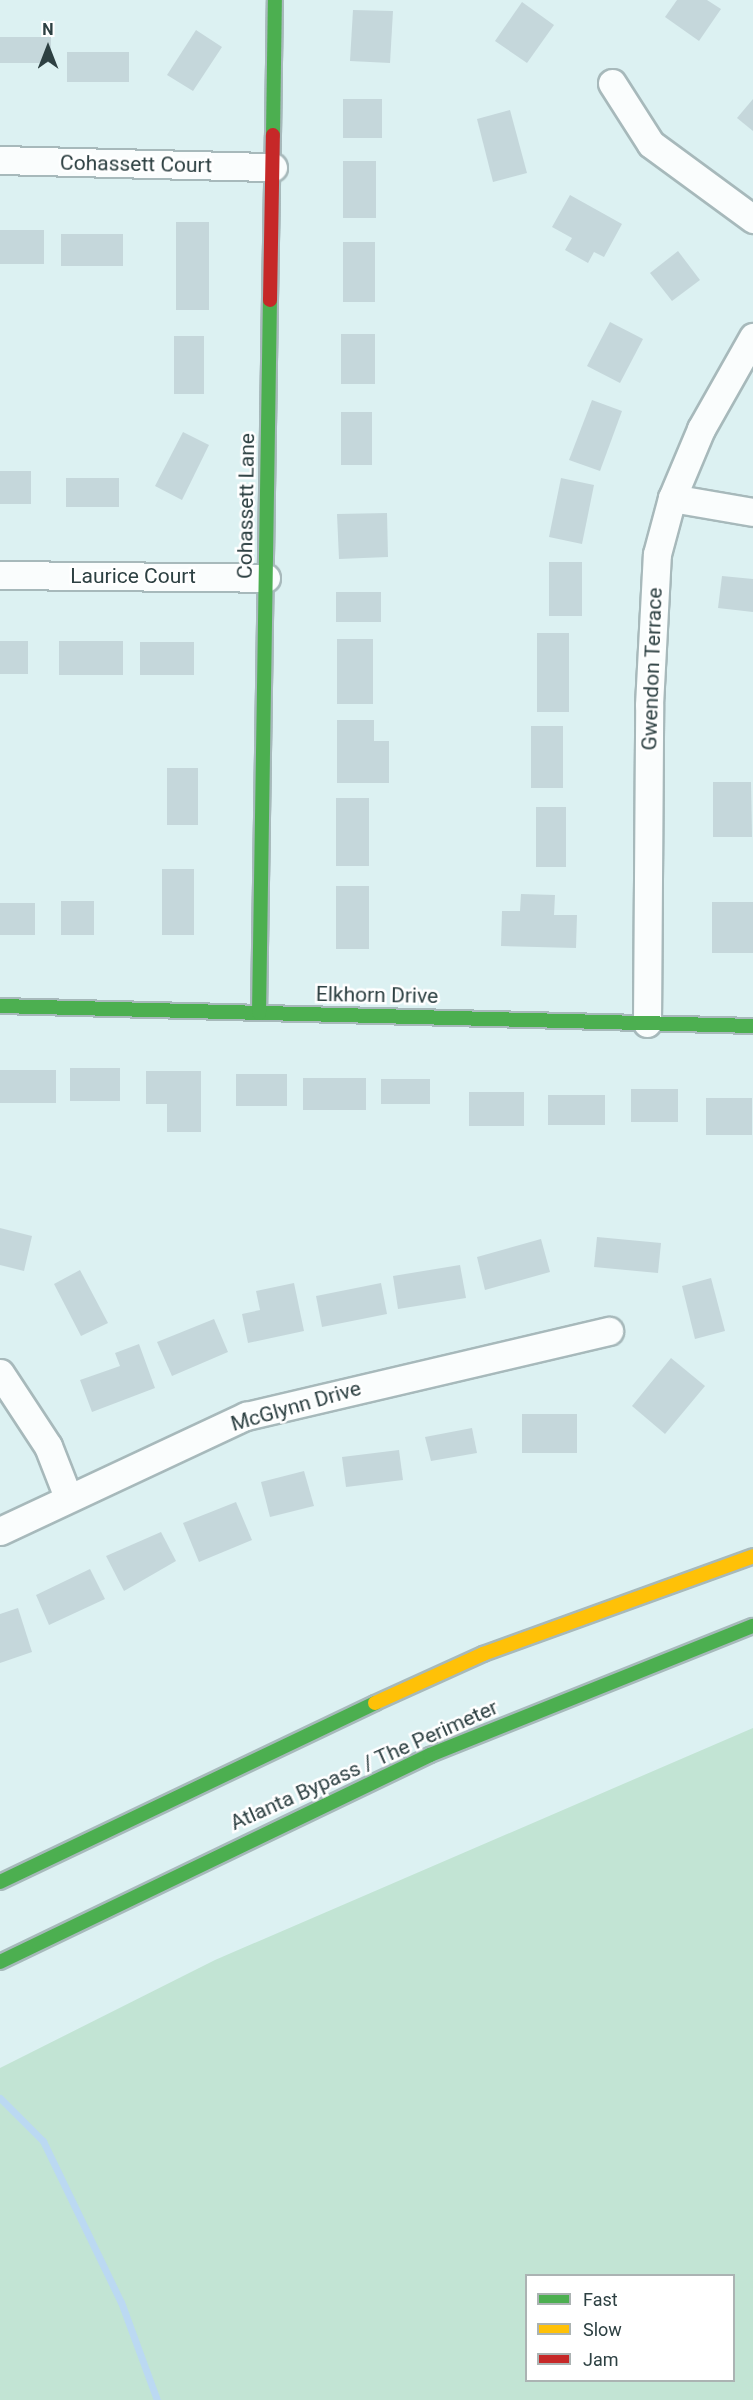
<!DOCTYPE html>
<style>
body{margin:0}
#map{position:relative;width:753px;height:2400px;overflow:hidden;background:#dcf1f2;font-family:Roboto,sans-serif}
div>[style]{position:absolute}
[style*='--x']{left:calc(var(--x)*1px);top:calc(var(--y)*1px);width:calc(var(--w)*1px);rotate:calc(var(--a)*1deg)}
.green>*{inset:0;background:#c2e4d4}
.stream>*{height:7px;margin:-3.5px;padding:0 3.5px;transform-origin:3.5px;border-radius:3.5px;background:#bbd9f2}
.building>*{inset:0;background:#c5d7db}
.roads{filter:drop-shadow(2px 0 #a7b9bb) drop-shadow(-2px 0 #a7b9bb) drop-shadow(0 2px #a7b9bb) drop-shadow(0 -2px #a7b9bb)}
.street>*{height:27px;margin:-13.5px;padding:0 13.5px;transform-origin:13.5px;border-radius:13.5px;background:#fafdfd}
.fast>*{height:14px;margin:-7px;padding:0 7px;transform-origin:7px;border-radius:7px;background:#4caf50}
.slow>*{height:14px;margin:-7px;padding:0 7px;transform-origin:7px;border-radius:7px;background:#ffc107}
.jam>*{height:14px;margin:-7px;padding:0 7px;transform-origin:7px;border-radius:7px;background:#c62828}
span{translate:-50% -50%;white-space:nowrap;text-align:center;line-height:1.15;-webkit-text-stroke:5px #fff;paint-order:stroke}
.street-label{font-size:21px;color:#2d4042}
.legend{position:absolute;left:525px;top:2274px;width:210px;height:108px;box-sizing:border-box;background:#fff;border:2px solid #abb3b3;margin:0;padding:8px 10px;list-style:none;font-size:18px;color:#2d4042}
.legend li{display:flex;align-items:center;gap:12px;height:30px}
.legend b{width:30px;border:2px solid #abb3b3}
.north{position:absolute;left:18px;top:18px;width:60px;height:60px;-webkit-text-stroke:4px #fff;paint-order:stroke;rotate:0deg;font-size:16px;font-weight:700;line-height:24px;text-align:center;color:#2d4042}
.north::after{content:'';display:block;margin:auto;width:21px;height:27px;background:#2d4042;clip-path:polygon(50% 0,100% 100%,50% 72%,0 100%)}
</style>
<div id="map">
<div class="green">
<div style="clip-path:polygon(evenodd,753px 1728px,753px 2400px,0 2400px,0 2068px,215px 1960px,753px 1728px,526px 2276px,734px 2276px,734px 2380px,526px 2380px,526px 2276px)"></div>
</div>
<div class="stream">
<div style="--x:0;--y:2098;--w:61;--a:45"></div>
<div style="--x:43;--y:2141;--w:179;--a:64.2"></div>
<div style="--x:121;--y:2302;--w:104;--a:69.8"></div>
</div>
<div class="building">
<div style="clip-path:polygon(677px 0,707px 0,721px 9px,699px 41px,665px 17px)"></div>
<div style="clip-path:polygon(522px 2px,554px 25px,527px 63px,495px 41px)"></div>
<div style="clip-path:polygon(353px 10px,393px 11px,390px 63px,350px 61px)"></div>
<div style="clip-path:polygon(196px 30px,222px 47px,193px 91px,167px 75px)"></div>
<div style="clip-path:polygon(0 37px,51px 37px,51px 63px,0 63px)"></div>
<div style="clip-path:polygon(67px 52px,129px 52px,129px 82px,67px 82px)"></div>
<div style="clip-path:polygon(343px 99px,382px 99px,382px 138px,343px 138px)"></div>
<div style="clip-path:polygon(753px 99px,753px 131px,737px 118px)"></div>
<div style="clip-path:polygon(510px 110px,527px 173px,493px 182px,477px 119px)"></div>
<div style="clip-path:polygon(343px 161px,376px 161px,376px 218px,343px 218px)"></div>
<div style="clip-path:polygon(570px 195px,622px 224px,604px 257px,594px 252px,588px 263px,565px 250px,572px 238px,552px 227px)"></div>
<div style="clip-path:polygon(176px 222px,209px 222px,209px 310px,176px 310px)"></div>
<div style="clip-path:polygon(0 230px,44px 230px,44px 264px,0 264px)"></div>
<div style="clip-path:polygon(61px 234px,123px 234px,123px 266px,61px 266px)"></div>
<div style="clip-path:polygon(343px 242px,375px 242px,375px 302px,343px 302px)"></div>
<div style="clip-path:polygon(678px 251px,700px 280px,672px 301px,650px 273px)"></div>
<div style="clip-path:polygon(610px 322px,643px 339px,620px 383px,587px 366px)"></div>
<div style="clip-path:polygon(341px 334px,375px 334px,375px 384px,341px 384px)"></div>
<div style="clip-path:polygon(174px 336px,204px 336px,204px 394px,174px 394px)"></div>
<div style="clip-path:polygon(592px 400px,622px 411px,600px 471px,569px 460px)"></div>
<div style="clip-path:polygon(341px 412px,372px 412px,372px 465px,341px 465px)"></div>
<div style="clip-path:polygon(183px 432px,209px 445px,182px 500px,155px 486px)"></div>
<div style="clip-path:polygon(0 471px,31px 471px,31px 504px,0 504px)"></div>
<div style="clip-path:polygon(66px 478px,119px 478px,119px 507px,66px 507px)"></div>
<div style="clip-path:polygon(561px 478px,594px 485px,582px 544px,549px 537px)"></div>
<div style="clip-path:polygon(387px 513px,388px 557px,339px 559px,337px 514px)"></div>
<div style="clip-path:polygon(549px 562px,582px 562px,582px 616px,549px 616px)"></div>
<div style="clip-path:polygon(722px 576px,753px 579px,753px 612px,718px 608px)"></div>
<div style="clip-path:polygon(336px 592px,381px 592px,381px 622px,336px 622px)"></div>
<div style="clip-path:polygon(537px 633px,569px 633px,569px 712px,537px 712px)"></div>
<div style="clip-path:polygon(337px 639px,373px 639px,373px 704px,337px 704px)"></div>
<div style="clip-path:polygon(0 641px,28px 641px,28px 674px,0 674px)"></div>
<div style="clip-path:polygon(59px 641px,123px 641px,123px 675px,59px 675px)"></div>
<div style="clip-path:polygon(140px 642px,194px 642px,194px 675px,140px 675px)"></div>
<div style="clip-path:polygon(337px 720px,374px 720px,374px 741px,389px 741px,389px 783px,337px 783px)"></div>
<div style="clip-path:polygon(531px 726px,563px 726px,563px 788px,531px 788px)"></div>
<div style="clip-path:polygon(167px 768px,198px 768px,198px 825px,167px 825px)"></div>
<div style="clip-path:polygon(713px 782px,751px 782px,752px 837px,713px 837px)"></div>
<div style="clip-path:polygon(336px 798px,369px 798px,369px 866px,336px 866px)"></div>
<div style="clip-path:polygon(536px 807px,566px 807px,566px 867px,536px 867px)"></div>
<div style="clip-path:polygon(162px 869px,194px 869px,194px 935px,162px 935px)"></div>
<div style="clip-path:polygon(336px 886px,369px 886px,369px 949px,336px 949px)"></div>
<div style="clip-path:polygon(521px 894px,555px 895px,554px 915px,577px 915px,576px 948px,501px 946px,502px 911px,520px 911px)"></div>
<div style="clip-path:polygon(61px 901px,94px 901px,94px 935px,61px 935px)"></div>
<div style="clip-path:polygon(712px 902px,753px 902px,753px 953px,712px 953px)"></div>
<div style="clip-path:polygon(0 903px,35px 903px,35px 935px,0 935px)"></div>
<div style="clip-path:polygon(70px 1068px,120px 1068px,120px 1101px,70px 1101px)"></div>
<div style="clip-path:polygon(0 1070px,56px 1070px,56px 1103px,0 1103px)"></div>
<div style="clip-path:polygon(146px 1071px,201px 1071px,201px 1132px,167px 1132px,167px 1104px,146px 1104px)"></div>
<div style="clip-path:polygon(236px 1074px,287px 1074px,287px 1106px,236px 1106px)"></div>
<div style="clip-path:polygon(303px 1078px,366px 1078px,366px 1110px,303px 1110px)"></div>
<div style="clip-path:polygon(381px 1079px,430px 1079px,430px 1104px,381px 1104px)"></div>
<div style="clip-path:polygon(631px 1089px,678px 1089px,678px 1122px,631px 1122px)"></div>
<div style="clip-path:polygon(469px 1092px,524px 1092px,524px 1126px,469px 1126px)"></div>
<div style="clip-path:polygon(548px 1095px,605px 1095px,605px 1125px,548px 1125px)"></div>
<div style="clip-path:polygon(706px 1098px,752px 1098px,752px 1135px,706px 1135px)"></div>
<div style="clip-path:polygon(0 1228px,32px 1236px,24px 1271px,0 1265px)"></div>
<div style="clip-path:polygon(597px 1237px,661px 1243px,658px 1273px,594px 1267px)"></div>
<div style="clip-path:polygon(541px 1239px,550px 1272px,485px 1290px,477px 1257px)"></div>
<div style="clip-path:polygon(460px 1265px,466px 1298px,398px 1309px,393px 1276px)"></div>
<div style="clip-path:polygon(80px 1270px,108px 1323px,81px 1336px,54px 1284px)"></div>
<div style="clip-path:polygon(711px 1278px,725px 1331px,695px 1339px,682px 1286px)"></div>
<div style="clip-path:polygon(294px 1283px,304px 1331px,248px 1343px,242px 1314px,260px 1310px,256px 1291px)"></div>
<div style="clip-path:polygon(381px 1283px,387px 1314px,322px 1327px,316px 1296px)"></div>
<div style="clip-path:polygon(214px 1319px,228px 1352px,172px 1376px,157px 1342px)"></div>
<div style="clip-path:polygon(139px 1344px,155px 1388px,92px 1412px,80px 1380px,120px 1366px,115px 1353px)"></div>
<div style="clip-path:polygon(671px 1358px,705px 1386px,665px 1434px,632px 1406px)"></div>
<div style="clip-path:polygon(522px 1414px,577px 1414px,577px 1453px,522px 1453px)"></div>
<div style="clip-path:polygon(472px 1428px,477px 1453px,431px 1461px,425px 1437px)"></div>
<div style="clip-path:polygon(399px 1450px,403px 1480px,346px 1487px,342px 1457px)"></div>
<div style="clip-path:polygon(304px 1471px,314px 1506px,270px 1517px,261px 1482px)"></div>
<div style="clip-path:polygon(236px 1502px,252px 1540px,199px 1562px,183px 1523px)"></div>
<div style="clip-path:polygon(161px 1532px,176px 1561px,124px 1591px,106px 1556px)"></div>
<div style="clip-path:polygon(90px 1569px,105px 1599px,49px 1625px,36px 1595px)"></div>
<div style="clip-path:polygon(18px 1608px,32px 1652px,0 1663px,0 1614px)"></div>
</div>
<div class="roads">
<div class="street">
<div style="--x:612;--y:83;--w:72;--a:57.4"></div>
<div style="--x:651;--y:144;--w:127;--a:36.3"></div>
<div style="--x:0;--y:160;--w:273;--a:1.5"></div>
<div style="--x:672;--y:498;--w:82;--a:9.8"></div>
<div style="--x:0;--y:575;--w:266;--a:0.6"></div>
<div style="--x:647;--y:1023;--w:318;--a:-89.6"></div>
<div style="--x:649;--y:705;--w:151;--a:-87"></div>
<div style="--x:657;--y:554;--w:58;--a:-75"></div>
<div style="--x:672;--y:498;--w:75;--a:-67.2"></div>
<div style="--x:701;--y:429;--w:106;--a:-60.5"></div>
<div style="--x:0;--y:1373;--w:87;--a:56.7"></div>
<div style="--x:48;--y:1446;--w:55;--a:68.6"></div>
<div style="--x:0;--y:1531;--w:272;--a:-25.1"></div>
<div style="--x:246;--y:1416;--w:373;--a:-13.2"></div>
</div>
<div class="fast">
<div style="--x:273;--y:135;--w:135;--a:-89.2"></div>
<div style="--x:0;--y:1006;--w:753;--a:1.52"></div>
<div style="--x:259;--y:1013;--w:713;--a:-89.12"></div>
<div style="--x:0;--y:1882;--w:416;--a:-25.5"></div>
<div style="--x:0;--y:1962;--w:477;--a:-25.7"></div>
<div style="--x:430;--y:1755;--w:348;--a:-21.8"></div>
</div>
<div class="slow">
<div style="--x:375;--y:1703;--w:119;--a:-24.4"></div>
<div style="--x:483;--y:1654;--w:287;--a:-19.9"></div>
</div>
<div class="jam">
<div style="--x:270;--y:300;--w:165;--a:-89"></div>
</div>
</div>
<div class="street-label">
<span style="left:136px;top:164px;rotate:1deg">Cohassett Court</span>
<span style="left:246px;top:506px;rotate:-89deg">Cohassett Lane</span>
<span style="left:133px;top:576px">Laurice Court</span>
<span style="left:652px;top:669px;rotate:-88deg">Gwendon Terrace</span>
<span style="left:377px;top:995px;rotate:1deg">Elkhorn Drive</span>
<span style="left:296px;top:1406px;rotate:-16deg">McGlynn Drive</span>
<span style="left:364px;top:1765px;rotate:-24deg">Atlanta Bypass / The Perimeter</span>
</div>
<ul class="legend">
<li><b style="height:8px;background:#4caf50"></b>Fast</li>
<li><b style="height:8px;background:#ffc107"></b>Slow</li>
<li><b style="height:8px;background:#c62828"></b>Jam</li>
</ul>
<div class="north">N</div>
</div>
